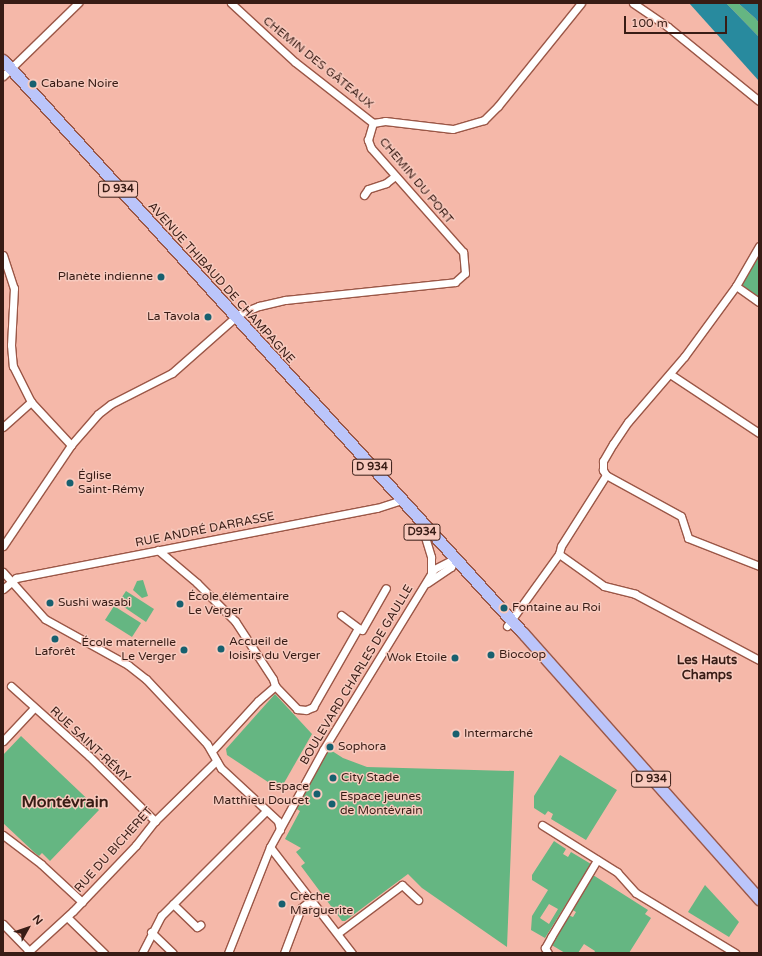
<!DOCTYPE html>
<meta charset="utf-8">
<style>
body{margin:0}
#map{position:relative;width:762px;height:956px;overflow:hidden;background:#f5b8a9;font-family:"Varela Round",sans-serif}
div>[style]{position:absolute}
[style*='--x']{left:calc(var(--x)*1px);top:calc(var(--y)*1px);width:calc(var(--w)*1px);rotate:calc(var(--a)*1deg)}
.green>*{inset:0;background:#65b682}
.water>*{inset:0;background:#288a9e}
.roads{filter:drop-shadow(1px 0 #9b5747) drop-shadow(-1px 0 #9b5747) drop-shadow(0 1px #9b5747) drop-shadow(0 -1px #9b5747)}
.minor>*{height:7px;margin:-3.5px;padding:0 3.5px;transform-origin:3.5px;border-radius:3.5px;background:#fff}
.primary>*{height:11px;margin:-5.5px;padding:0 5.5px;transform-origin:5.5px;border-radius:5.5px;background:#bbc5fa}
.dots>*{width:11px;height:11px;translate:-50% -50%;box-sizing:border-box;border:2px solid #f8cabe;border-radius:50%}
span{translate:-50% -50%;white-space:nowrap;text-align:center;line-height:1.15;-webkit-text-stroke:3px #f8cabe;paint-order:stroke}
.shield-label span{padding:1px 3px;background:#f8cabe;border:1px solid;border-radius:3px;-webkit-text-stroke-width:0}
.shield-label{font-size:11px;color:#381c15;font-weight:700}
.street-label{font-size:12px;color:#381c15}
.poi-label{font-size:12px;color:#381c15}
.left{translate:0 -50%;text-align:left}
.right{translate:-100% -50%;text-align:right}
.neighbourhood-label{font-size:13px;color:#381c15;font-weight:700}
.district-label{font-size:16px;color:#381c15;font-weight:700}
.frame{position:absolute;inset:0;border:4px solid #381c15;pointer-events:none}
.north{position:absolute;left:8px;top:908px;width:40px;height:40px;-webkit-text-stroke:3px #f8cabe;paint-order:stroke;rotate:50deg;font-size:11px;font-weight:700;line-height:16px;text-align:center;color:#381c15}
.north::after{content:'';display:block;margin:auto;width:14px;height:18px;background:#381c15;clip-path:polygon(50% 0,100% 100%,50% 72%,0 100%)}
.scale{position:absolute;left:624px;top:16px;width:103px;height:18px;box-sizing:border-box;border:2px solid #381c15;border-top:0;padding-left:5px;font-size:12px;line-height:14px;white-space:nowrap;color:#381c15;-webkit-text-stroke:3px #f8cabe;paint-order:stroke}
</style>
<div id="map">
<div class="green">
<div style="clip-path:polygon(726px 3px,738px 3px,755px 18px,759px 23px,759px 37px)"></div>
<div style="clip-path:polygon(759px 246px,759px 301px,736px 286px)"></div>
<div style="clip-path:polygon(143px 580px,148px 596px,142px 598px,133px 590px,137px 581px)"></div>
<div style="clip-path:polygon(126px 591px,154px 609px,146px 622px,118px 603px)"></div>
<div style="clip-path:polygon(114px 606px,141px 623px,132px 637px,105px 620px)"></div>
<div style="clip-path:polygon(275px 694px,312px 734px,280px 790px,227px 755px,226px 749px)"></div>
<div style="clip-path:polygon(21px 736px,99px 810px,50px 861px,42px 853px,39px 856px,35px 853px,3px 823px,3px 755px)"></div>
<div style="clip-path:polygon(329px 749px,343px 758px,367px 767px,514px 771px,507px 947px,422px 888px,408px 874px,345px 921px,342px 921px,301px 866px,305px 863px,296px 852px,301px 848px,285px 839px,300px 811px,295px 808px)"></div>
<div style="clip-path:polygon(560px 755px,617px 790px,586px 840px,551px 819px,553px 814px,548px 811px,545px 815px,534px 808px,534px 796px)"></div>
<div style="clip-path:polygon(evenodd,554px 841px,566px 849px,563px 854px,568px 857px,571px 852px,591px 864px,545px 938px,531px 930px,532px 916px,548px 890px,532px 880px,532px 875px,554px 841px,549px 904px,558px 909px,549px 924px,540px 918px,549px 904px)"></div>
<div style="clip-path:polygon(593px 875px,648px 910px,645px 914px,651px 918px,629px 953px,594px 953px,595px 951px,584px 944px,578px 953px,565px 953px,550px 944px,568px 915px,573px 917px,576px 912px,571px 909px)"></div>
<div style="clip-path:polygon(705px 885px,739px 922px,729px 937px,688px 912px)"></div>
</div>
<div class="water">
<div style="clip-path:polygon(689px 3px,726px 3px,759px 37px,759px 81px)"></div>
<div style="clip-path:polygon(738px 3px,759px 3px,759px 23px,755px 18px)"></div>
</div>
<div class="roads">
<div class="minor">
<div style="--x:231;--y:3;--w:87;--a:42.7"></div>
<div style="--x:295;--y:62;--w:99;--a:38"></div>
<div style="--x:633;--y:3;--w:42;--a:34.4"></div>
<div style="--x:668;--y:27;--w:117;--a:39.1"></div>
<div style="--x:3;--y:76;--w:105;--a:-44.2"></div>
<div style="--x:364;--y:195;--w:7;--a:-56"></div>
<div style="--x:368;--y:189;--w:19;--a:-18"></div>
<div style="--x:386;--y:183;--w:11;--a:-38"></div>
<div style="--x:3;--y:255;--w:35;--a:72"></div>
<div style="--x:14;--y:288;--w:57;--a:93"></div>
<div style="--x:11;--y:345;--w:21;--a:85"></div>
<div style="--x:13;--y:366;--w:40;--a:63.4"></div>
<div style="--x:31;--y:402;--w:59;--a:47.1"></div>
<div style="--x:736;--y:286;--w:28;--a:35"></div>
<div style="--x:670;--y:374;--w:107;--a:33.5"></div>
<div style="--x:3;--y:427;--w:38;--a:-42"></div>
<div style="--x:606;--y:475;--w:85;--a:28.7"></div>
<div style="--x:681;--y:516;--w:23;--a:72"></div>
<div style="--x:688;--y:538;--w:76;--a:21.5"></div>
<div style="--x:425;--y:537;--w:21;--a:73"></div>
<div style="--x:431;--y:557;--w:17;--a:90"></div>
<div style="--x:3;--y:546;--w:122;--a:-56"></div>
<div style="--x:71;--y:445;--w:41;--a:-48.9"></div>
<div style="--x:98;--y:414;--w:16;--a:-38"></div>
<div style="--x:111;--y:404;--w:68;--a:-26.9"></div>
<div style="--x:172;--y:373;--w:89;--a:-41.4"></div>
<div style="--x:239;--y:314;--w:22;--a:-22"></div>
<div style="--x:259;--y:306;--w:27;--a:-13"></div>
<div style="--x:285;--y:300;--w:171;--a:-6"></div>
<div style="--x:455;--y:282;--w:13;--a:-42"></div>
<div style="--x:465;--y:273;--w:21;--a:-95"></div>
<div style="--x:463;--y:252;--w:139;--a:-131.5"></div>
<div style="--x:371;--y:148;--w:9;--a:-111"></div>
<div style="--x:368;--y:140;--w:18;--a:-74"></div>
<div style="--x:373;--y:123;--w:12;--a:-9"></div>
<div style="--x:385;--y:121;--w:68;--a:6.7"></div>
<div style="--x:453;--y:129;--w:32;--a:-16"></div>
<div style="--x:484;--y:120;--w:20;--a:-45"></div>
<div style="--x:498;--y:106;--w:132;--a:-51.1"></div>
<div style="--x:158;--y:550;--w:51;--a:40.2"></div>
<div style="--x:197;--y:583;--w:54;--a:45"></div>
<div style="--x:235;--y:621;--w:69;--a:56.8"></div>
<div style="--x:273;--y:679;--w:7;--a:74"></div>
<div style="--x:275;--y:686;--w:32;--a:46"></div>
<div style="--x:297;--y:709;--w:9;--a:6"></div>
<div style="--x:306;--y:710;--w:8;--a:-23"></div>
<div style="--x:313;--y:707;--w:91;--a:-60.3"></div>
<div style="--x:358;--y:628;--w:4;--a:27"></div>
<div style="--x:362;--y:630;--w:48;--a:-60.3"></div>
<div style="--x:559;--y:554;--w:55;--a:35.4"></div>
<div style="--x:604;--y:586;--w:32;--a:14"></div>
<div style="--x:635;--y:594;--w:140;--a:28"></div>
<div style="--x:3;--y:572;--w:63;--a:48.2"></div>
<div style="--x:45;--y:619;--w:95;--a:29"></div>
<div style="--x:128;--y:665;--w:23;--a:38"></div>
<div style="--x:146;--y:679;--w:89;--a:46.8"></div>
<div style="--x:207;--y:744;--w:28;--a:60"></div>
<div style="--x:221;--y:768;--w:78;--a:42.9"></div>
<div style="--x:278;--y:821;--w:9;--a:77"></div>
<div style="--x:427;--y:583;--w:29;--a:-34"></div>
<div style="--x:451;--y:567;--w:9;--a:-69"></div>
<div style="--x:3;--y:589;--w:17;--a:-40"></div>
<div style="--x:16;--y:578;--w:368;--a:-11"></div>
<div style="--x:377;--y:508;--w:26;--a:-18"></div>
<div style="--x:341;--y:615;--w:21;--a:37"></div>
<div style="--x:507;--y:626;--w:89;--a:-54.2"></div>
<div style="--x:559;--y:554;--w:8;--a:-76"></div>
<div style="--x:561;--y:546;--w:84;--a:-57.6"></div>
<div style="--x:606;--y:475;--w:6;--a:-121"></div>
<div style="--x:603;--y:470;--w:9;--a:-90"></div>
<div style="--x:603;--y:461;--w:20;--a:-60"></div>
<div style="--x:613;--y:444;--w:27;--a:-56"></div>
<div style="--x:628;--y:422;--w:86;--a:-49.3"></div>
<div style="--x:684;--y:357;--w:88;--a:-53.8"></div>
<div style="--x:736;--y:286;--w:46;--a:-60.1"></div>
<div style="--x:11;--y:686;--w:105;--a:41.9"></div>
<div style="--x:89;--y:756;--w:93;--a:44.6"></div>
<div style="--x:3;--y:741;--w:45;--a:-46.8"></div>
<div style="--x:212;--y:751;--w:68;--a:-47.4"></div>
<div style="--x:258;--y:701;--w:23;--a:-41"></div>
<div style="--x:542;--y:825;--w:89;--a:32.1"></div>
<div style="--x:617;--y:872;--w:28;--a:48"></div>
<div style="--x:636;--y:893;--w:116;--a:31.2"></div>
<div style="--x:3;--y:835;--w:48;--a:37.3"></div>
<div style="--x:41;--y:864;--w:56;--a:42.8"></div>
<div style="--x:270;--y:847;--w:134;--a:52.3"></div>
<div style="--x:173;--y:904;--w:33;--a:44"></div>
<div style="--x:197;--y:927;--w:4;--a:-34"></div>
<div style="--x:67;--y:917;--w:52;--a:44.2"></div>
<div style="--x:3;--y:924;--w:37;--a:46"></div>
<div style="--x:151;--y:932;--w:30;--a:44"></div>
<div style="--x:338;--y:933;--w:80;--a:-36.9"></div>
<div style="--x:402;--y:885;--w:22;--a:43"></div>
<div style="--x:27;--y:953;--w:62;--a:-42.4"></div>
<div style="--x:73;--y:911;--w:91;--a:-46.3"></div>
<div style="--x:136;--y:845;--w:31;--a:-52"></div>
<div style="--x:155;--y:821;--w:86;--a:-44.5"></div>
<div style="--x:142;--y:953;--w:42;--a:-62.8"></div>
<div style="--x:161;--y:916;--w:147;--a:-45"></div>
<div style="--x:228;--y:953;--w:114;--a:-68.4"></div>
<div style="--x:270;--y:847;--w:111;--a:-61.3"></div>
<div style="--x:323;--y:750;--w:212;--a:-58.5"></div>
<div style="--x:434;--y:569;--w:22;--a:-27"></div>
<div style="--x:284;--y:953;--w:48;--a:-69.3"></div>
<div style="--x:301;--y:908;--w:14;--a:-39"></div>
<div style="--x:548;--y:953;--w:6;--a:-121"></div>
<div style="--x:545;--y:948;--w:13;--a:-61"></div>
<div style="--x:551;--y:937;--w:90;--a:-59.1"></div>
</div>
<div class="primary">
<div style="--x:3;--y:60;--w:774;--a:47.78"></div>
<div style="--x:523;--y:633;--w:356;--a:48.4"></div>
</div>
</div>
<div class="dots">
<div style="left:33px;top:84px;background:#17606f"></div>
<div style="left:161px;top:277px;background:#17606f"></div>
<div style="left:208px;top:317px;background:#17606f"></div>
<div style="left:70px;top:483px;background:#17606f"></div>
<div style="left:50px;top:603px;background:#17606f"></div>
<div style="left:180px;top:604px;background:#17606f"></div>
<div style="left:504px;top:608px;background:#17606f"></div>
<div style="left:55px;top:639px;background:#17606f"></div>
<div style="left:221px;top:649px;background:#17606f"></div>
<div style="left:184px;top:650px;background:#17606f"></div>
<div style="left:491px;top:655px;background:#17606f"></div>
<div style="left:455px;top:658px;background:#17606f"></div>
<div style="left:456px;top:734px;background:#17606f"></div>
<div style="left:330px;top:747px;background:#17606f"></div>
<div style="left:333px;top:778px;background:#17606f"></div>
<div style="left:317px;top:794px;background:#17606f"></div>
<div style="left:332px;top:804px;background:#17606f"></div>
<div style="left:282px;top:904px;background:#17606f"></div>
</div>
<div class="shield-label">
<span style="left:118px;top:189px">D 934</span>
<span style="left:372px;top:467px">D 934</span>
<span style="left:422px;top:532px">D934</span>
<span style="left:651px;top:779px">D 934</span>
</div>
<div class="street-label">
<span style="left:318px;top:63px;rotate:39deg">CHEMIN DES GÂTEAUX</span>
<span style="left:416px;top:181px;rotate:50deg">CHEMIN DU PORT</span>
<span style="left:221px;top:283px;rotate:48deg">AVENUE THIBAUD DE CHAMPAGNE</span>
<span style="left:205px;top:530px;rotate:-11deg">RUE ANDRÉ DARRASSE</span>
<span style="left:357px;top:675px;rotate:-59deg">BOULEVARD CHARLES DE GAULLE</span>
<span style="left:90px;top:745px;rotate:43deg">RUE SAINT-RÉMY</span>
<span style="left:114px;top:850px;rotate:-48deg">RUE DU BICHERET</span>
</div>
<div class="poi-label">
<span class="left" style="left:41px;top:84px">Cabane Noire</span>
<span class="right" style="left:153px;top:277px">Planète indienne</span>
<span class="right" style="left:200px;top:317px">La Tavola</span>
<span class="left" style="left:78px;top:483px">Église<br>Saint-Rémy</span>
<span class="left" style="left:188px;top:604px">École élémentaire<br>Le Verger</span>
<span class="left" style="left:58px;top:603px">Sushi wasabi</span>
<span class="left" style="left:512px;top:608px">Fontaine au Roi</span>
<span class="left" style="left:229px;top:649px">Accueil de<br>loisirs du Verger</span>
<span class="right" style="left:176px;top:650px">École maternelle<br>Le Verger</span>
<span style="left:55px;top:652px">Laforêt</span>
<span class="left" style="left:499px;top:655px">Biocoop</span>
<span class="right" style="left:447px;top:658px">Wok Etoile</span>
<span class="left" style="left:464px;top:734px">Intermarché</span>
<span class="left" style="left:338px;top:747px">Sophora</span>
<span class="left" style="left:341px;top:778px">City Stade</span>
<span class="right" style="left:309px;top:794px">Espace<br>Matthieu Doucet</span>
<span class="left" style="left:340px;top:804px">Espace jeunes<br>de Montévrain</span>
<span class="left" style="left:290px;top:904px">Crèche<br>Marguerite</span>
</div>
<div class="neighbourhood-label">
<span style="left:707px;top:668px">Les Hauts<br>Champs</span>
</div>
<div class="district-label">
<span style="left:65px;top:802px">Montévrain</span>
</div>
<div class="frame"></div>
<div class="north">N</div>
<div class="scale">100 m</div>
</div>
